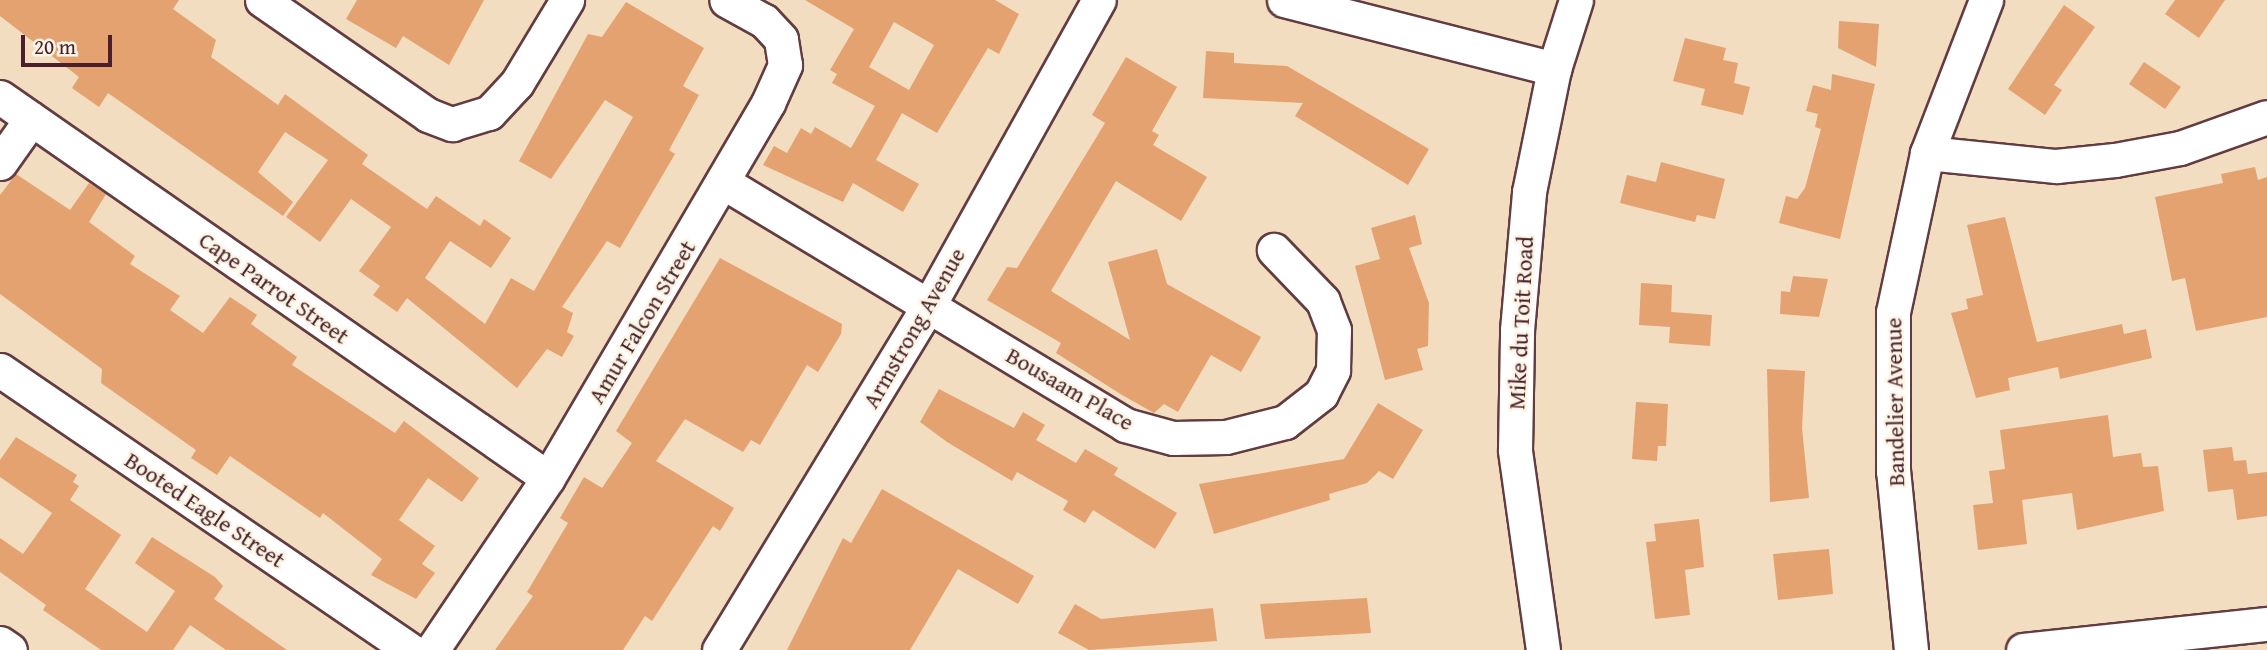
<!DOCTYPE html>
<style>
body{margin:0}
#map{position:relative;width:2267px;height:650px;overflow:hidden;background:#f3ddc0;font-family:"Gentium Book Plus",serif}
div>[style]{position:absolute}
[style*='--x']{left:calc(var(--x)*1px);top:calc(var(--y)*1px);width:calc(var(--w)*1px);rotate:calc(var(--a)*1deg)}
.building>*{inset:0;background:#e4a271}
.roads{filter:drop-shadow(2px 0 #633c41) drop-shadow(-2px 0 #633c41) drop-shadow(0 2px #633c41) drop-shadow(0 -2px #633c41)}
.minor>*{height:33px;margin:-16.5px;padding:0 16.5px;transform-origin:16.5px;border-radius:16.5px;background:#fff}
span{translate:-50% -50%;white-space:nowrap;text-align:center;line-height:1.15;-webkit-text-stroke:5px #fcf5e5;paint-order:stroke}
.street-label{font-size:23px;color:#4a1f2b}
.scale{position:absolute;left:21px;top:35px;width:91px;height:32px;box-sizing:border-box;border:4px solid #4a1f2b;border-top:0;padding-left:9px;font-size:21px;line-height:24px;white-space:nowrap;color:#4a1f2b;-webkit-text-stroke:5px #fcf5e5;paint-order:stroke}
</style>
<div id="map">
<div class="building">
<div style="clip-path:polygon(0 0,179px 0,173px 9px,216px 40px,211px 57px,278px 105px,285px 94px,368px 155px,362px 164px,427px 209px,436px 196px,480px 226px,484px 219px,511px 238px,491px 268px,450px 241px,425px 278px,485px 324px,511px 278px,534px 291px,633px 117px,605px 100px,551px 179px,519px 161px,588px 34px,602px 37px,626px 2px,704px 48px,683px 86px,699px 95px,669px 150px,675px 154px,620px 248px,607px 241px,562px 307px,573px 313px,567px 332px,574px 336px,562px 357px,547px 349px,517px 388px,407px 298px,397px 312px,373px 295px,380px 286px,359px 271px,391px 227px,351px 199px,320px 242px,286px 217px,328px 160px,285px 132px,258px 172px,293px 202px,283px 216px,108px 93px,99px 107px,72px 88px,79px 77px,0 16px)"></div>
<div style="clip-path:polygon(357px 0,484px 0,449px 65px,403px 36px,396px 48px,346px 19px)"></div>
<div style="clip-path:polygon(evenodd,805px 0,995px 0,1019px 14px,999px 54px,988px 48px,937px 133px,902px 113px,876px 160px,919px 184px,903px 212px,853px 183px,843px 202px,763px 165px,774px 146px,787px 153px,801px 128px,811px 134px,815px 127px,851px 148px,875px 106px,832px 83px,837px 74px,830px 70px,854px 29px,805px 0,894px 22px,934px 45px,909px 90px,869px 67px,894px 22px)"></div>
<div style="clip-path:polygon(2175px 0,2225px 0,2199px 38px,2165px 14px)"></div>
<div style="clip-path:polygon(2064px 5px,2095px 27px,2054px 85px,2062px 90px,2045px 115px,2008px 89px)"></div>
<div style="clip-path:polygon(1839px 21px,1879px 24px,1876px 67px,1838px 48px)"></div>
<div style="clip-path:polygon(1685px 38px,1726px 48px,1723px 60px,1738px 63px,1734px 83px,1750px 87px,1743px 115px,1701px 105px,1705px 89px,1673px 81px)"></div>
<div style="clip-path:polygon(1206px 51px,1234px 53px,1234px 63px,1287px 66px,1429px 149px,1408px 185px,1295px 116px,1303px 103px,1203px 98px)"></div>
<div style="clip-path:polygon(1126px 57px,1177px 87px,1152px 131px,1159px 135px,1153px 145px,1207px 177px,1181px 221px,1116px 181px,1051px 291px,1130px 340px,1108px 262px,1157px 249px,1167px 284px,1261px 337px,1241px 372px,1211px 355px,1178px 412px,1164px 404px,1154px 413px,1122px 395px,1056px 353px,1061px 343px,987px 300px,1007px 267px,1017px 268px,1105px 123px,1092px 115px)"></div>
<div style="clip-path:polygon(2144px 62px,2181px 87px,2165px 109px,2129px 84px)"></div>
<div style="clip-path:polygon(1832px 74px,1875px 84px,1840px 239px,1779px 223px,1786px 196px,1797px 199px,1805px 188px,1821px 129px,1815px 127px,1818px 114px,1806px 111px,1813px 85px,1831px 90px)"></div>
<div style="clip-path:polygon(1661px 162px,1725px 179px,1715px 219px,1697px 215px,1695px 222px,1620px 203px,1627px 175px,1656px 182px)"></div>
<div style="clip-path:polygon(2255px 167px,2258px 180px,2267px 177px,2267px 317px,2196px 331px,2185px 278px,2172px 281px,2155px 197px,2223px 183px,2221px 174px)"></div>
<div style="clip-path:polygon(16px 174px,70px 210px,89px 183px,106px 194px,89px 222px,135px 256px,130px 264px,180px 296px,170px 310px,203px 333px,230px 297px,257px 315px,251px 324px,297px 357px,292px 365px,395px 433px,404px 421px,479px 478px,462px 502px,428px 478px,399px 520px,435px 546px,422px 564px,435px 573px,416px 599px,371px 575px,382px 559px,323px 513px,320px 518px,230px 456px,217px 475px,191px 458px,196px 450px,101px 383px,102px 369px,0 294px,0 195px)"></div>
<div style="clip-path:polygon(1415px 215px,1422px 244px,1409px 248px,1429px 303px,1428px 346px,1417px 349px,1423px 370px,1385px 380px,1355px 266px,1380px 259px,1371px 228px)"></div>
<div style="clip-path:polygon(2005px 217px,2037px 342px,2122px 324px,2124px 334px,2146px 329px,2152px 358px,2060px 379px,2058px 367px,2008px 378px,2010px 390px,1976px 398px,1951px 313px,1968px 309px,1966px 299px,1983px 295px,1967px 225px)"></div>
<div style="clip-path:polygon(720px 258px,842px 324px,841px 334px,818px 372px,807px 365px,760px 445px,751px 440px,743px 452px,685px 419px,656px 461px,734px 508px,720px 531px,713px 526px,652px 621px,645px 616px,623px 650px,495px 650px,533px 596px,527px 592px,568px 523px,560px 518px,584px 477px,602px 488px,632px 443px,616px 431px)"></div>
<div style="clip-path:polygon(1793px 276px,1828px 279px,1819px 317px,1780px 314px,1781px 291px,1790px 292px)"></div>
<div style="clip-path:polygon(1641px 283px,1672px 285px,1671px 320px,1671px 312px,1712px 315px,1710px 346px,1669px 343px,1670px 327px,1639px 325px)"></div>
<div style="clip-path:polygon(1767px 369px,1805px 371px,1802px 428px,1809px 498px,1770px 502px)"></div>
<div style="clip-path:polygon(939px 389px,1014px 428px,1023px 412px,1045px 425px,1036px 440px,1076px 463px,1085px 449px,1118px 468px,1114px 475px,1177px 513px,1155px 549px,1093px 510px,1085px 523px,1063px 510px,1068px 501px,1017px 472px,1012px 481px,947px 442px,920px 422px)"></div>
<div style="clip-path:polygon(1636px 402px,1668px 404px,1666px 446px,1658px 446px,1657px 461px,1632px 459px)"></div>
<div style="clip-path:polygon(1378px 403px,1423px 430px,1393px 479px,1379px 471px,1367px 483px,1329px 494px,1330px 500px,1214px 534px,1199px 484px,1344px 459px)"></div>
<div style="clip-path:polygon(2108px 415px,2113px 457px,2141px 453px,2143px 467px,2158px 466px,2164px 511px,2077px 530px,2072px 493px,2022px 500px,2027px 544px,1978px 550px,1973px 505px,1993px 503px,1989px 471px,2005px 469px,2000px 430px)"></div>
<div style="clip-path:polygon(16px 437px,77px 475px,73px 482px,79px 486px,70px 500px,121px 535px,85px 589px,147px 632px,175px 591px,135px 563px,152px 537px,215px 577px,223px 586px,214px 599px,287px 650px,226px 650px,190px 625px,173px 650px,101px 650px,43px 610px,46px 605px,0 572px,0 538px,23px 554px,52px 513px,0 477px,0 460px)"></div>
<div style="clip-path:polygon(2232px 447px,2234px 461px,2246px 460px,2248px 474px,2267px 472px,2267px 516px,2237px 520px,2233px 489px,2208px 492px,2203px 450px)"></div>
<div style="clip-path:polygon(882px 489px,1034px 576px,1018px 604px,958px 569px,910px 650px,787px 650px,843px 538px,851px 543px)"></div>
<div style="clip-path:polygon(1699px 519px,1704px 567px,1685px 570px,1690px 615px,1655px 619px,1646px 542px,1656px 541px,1654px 524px)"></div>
<div style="clip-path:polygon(1829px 549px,1833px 594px,1778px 600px,1773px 554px)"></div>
<div style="clip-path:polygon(1367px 598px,1371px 633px,1265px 639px,1260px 604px)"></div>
<div style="clip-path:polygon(1075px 604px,1101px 619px,1213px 608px,1217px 641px,1089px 650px,1058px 633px)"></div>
</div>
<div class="roads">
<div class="minor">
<div style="--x:262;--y:0;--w:202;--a:34.7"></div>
<div style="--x:428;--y:115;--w:26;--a:21"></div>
<div style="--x:452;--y:124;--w:39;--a:-17"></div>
<div style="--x:489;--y:113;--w:41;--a:-47"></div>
<div style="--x:517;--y:83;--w:97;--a:-58.9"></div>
<div style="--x:1284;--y:0;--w:279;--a:14.3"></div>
<div style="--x:0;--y:97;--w:667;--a:34.81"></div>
<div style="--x:1927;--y:153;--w:130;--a:5.8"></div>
<div style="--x:2056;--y:166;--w:59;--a:-5.8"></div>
<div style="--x:2115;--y:160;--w:66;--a:-10.5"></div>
<div style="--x:2180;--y:148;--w:92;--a:-19.6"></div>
<div style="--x:0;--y:163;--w:54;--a:-54.8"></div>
<div style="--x:726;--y:184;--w:466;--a:31.1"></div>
<div style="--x:1125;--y:425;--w:50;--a:15.2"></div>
<div style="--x:1173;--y:438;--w:53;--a:-1.1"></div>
<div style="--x:1226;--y:437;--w:61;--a:-14.3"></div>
<div style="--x:1285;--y:422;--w:46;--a:-37.9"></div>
<div style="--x:1321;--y:394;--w:27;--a:-63"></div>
<div style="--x:1333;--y:370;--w:40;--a:-88.6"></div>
<div style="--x:1334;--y:330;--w:31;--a:-111"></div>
<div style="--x:1323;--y:301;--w:71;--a:-133.9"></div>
<div style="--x:0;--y:370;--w:497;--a:34.3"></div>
<div style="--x:0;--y:643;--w:12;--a:35"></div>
<div style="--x:432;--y:650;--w:207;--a:-56"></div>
<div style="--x:548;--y:478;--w:435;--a:-59.6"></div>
<div style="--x:768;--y:103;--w:42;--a:-65.9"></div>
<div style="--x:785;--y:65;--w:26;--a:-99"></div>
<div style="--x:781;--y:39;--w:25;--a:-133"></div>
<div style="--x:764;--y:21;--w:43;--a:-151.1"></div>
<div style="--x:719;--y:650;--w:404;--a:-58.7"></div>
<div style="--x:929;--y:305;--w:349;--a:-60.9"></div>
<div style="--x:1543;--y:650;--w:202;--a:-98"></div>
<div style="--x:1515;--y:450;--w:120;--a:-89"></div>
<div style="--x:1517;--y:330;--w:139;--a:-85"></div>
<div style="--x:1529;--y:192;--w:126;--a:-78.5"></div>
<div style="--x:1554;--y:69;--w:72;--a:-72.3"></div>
<div style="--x:1911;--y:650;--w:180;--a:-95.7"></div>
<div style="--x:1893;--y:471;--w:159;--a:-90"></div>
<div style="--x:1893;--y:312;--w:163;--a:-77.9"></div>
<div style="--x:1927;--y:153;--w:164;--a:-68.9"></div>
<div style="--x:2023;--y:650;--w:245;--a:-6.1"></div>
</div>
</div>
<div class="street-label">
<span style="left:274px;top:288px;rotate:35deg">Cape Parrot Street</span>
<span style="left:642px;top:322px;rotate:-59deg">Amur Falcon Street</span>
<span style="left:1521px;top:323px;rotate:-87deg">Mike du Toit Road</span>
<span style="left:914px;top:328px;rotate:-60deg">Armstrong Avenue</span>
<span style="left:1070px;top:389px;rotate:30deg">Bousaam Place</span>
<span style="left:1895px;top:402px;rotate:-91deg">Bandelier Avenue</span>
<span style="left:205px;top:510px;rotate:34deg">Booted Eagle Street</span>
</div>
<div class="scale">20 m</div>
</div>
